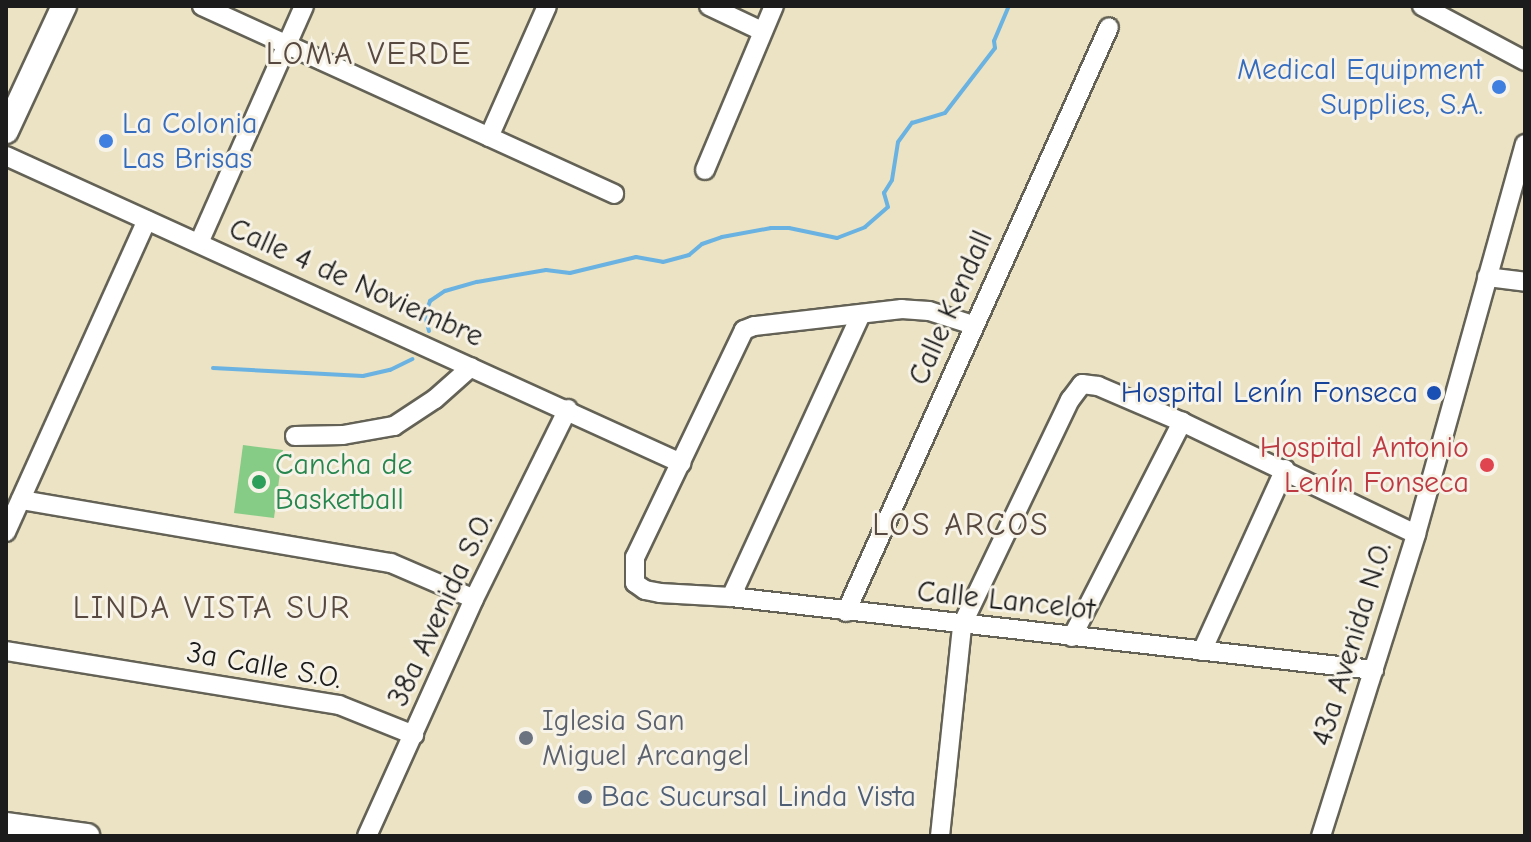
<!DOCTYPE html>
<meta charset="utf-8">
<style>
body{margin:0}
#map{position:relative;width:1531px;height:842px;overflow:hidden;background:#ebe3c3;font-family:"Comic Neue",sans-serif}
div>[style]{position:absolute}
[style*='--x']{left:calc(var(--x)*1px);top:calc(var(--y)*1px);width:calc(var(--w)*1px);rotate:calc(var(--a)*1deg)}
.green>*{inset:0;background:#86cc87}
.stream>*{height:4px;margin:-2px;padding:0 2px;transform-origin:2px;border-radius:2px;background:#6ab2e1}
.roads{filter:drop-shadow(2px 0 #646256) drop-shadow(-2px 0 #646256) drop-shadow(0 2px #646256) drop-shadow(0 -2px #646256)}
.minor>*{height:18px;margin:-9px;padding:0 9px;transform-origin:9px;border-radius:9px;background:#fff}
.major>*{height:24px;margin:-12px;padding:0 12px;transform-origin:12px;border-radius:12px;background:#fff}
.dots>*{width:22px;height:22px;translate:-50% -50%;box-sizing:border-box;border:4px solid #f7f3e8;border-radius:50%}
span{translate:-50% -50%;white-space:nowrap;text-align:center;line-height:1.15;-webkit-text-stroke:6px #f7f3e8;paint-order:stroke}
.shop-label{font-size:30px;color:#366cbe}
.right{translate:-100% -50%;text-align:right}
.left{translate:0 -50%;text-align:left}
.street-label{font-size:30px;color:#1c1c1c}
.transit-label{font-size:30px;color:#164399}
.health-label{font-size:30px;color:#be3a42}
.leisure-label{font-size:30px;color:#27864d}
.worship-label{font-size:30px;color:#5b616d}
.service-label{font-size:30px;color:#4e5e75}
.neighbourhood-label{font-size:32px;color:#584940;letter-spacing:2px}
.frame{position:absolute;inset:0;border:8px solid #1c1c1c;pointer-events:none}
</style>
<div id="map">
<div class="green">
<div style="clip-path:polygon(243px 445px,283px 450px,274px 518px,234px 513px)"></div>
</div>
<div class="stream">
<div style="--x:429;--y:331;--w:16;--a:-104"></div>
<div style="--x:425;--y:315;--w:15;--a:-70"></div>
<div style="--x:430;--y:301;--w:18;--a:-34"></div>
<div style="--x:445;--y:291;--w:33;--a:-16"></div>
<div style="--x:477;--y:282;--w:70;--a:-9.9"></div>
<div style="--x:546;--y:270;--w:24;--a:7"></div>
<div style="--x:570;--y:273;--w:68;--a:-13.6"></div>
<div style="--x:636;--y:257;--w:27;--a:10"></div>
<div style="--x:663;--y:262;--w:27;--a:-15"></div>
<div style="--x:689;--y:255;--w:17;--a:-40"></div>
<div style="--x:702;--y:244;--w:21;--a:-19"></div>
<div style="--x:722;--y:237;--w:50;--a:-10.4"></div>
<div style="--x:771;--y:228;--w:18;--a:0"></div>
<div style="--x:789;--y:228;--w:49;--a:11.8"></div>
<div style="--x:837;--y:238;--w:30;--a:-21"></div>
<div style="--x:865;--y:227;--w:30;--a:-41"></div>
<div style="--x:888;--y:207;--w:15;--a:-106"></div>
<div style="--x:884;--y:193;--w:15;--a:-58"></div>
<div style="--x:892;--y:180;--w:38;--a:-81"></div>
<div style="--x:898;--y:142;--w:24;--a:-54"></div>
<div style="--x:912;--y:123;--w:34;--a:-17"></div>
<div style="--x:945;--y:113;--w:82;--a:-52.4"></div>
<div style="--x:995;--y:48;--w:7;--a:-98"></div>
<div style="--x:994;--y:41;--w:38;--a:-67"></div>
<div style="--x:213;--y:368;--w:150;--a:3.1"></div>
<div style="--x:363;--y:376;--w:28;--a:-13"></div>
<div style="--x:390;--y:370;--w:25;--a:-26"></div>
</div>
<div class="roads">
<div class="minor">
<div style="--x:202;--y:6;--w:453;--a:24.5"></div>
<div style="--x:709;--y:6;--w:59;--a:25.3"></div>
<div style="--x:1422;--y:6;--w:117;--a:28.1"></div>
<div style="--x:489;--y:137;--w:143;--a:-66.1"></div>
<div style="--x:6;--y:156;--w:742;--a:24.46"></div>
<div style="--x:705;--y:170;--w:178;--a:-67.2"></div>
<div style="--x:199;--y:243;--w:259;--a:-66.1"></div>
<div style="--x:1487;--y:277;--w:38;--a:7"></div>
<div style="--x:973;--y:325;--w:46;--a:-162.3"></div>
<div style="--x:929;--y:311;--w:27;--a:-176"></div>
<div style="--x:902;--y:309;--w:149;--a:173.4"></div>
<div style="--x:754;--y:326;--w:11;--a:158"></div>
<div style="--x:744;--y:330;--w:252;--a:115.6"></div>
<div style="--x:635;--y:557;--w:26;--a:90"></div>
<div style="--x:635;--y:583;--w:12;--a:35"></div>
<div style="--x:645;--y:590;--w:15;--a:11"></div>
<div style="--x:660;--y:593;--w:71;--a:3.2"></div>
<div style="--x:731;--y:597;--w:647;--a:6.48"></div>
<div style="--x:295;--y:436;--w:48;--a:-1.2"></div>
<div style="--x:343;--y:435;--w:52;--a:-10"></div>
<div style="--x:394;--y:426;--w:49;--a:-33.4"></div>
<div style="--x:435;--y:399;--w:48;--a:-41.6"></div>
<div style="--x:21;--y:500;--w:375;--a:9.7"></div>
<div style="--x:391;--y:563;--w:90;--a:23.4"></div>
<div style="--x:6;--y:532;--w:342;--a:-65.7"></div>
<div style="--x:731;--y:597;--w:311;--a:-65.3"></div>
<div style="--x:846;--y:612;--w:641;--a:-65.79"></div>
<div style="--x:1072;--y:637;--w:242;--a:-62.9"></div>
<div style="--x:6;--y:651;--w:337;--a:9.2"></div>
<div style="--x:339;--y:705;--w:81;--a:21.8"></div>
<div style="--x:1202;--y:651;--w:200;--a:-65.5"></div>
<div style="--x:367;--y:836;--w:260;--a:-65.7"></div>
<div style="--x:474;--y:599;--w:212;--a:-63.7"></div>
<div style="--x:940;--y:836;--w:212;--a:-84"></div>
<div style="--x:962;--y:625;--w:250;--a:-64.4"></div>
<div style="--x:1070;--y:400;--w:20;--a:-53"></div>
<div style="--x:1082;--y:384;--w:16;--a:7"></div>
<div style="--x:1098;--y:386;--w:91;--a:23.2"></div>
<div style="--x:1182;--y:422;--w:259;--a:25.6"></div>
<div style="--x:1321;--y:836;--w:317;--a:-72.5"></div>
<div style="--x:1416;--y:534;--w:405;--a:-74.4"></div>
</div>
<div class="major">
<div style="--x:6;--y:131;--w:138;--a:-65.1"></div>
<div style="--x:6;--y:825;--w:82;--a:7.7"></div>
</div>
</div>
<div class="dots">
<div style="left:1499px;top:87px;background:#3f7fe0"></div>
<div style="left:106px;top:141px;background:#3f7fe0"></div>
<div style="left:1434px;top:393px;background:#1a4fb4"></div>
<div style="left:1487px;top:465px;background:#e0444e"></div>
<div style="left:259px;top:482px;background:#2e9e5b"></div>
<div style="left:526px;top:738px;background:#6b7280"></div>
<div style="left:585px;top:797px;background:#5c6f8a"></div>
</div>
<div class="shop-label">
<span class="right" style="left:1483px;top:87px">Medical Equipment<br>Supplies, S.A.</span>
<span class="left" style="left:122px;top:141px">La Colonia<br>Las Brisas</span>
</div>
<div class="street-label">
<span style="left:356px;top:283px;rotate:24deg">Calle 4 de Noviembre</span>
<span style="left:951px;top:308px;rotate:-66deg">Calle Kendall</span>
<span style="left:1006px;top:601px;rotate:6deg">Calle Lancelot</span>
<span style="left:441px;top:610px;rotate:-65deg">38a Avenida S.O.</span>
<span style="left:1352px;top:644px;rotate:-73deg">43a Avenida N.O.</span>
<span style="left:264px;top:666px;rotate:10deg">3a Calle S.O.</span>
</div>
<div class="transit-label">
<span class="right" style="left:1418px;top:393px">Hospital Lenín Fonseca</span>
</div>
<div class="health-label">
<span class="right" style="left:1469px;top:465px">Hospital Antonio<br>Lenín Fonseca</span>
</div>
<div class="leisure-label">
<span class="left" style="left:275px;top:482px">Cancha de<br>Basketball</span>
</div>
<div class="worship-label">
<span class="left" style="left:542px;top:738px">Iglesia San<br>Miguel Arcangel</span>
</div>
<div class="service-label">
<span class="left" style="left:601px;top:797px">Bac Sucursal Linda Vista</span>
</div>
<div class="neighbourhood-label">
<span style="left:369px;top:54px">LOMA VERDE</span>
<span style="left:961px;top:525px">LOS ARCOS</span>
<span style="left:212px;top:608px">LINDA VISTA SUR</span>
</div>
<div class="frame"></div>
</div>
